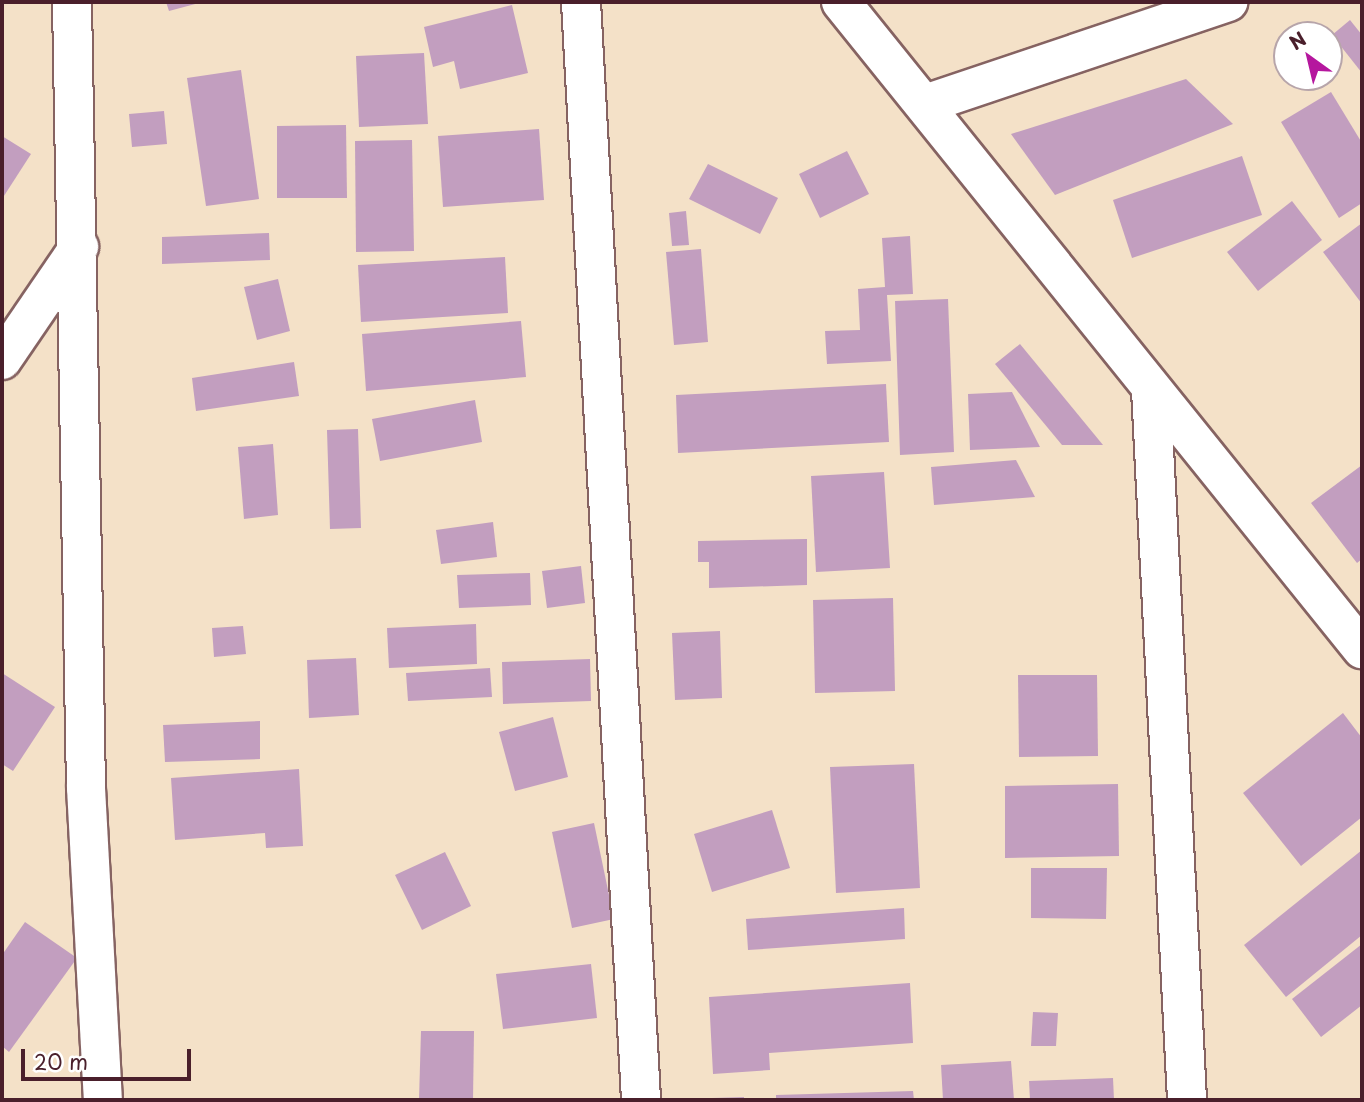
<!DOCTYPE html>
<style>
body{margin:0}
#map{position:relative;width:1364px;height:1102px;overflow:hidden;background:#f4e1c8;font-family:"Playpen Sans",sans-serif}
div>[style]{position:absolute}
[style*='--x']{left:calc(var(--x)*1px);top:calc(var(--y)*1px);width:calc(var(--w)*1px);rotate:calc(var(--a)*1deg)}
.building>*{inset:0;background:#c29ebf}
.roads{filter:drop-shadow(2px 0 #866362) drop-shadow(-2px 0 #866362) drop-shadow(0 2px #866362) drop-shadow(0 -2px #866362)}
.street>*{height:38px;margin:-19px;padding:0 19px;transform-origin:19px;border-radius:19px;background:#fff}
span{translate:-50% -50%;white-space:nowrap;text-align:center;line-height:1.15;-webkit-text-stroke:5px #fff;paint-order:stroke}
.frame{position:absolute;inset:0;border:4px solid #4a1f2b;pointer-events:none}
.north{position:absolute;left:1273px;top:21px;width:70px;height:70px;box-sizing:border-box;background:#fff;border:2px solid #b7a5aa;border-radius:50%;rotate:326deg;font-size:19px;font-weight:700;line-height:28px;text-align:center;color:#4a1f2b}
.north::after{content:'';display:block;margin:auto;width:24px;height:32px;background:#b5179e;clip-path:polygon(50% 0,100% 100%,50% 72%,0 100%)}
.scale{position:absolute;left:21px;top:1049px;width:170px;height:32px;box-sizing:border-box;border:4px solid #4a1f2b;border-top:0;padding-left:9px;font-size:21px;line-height:24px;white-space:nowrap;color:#4a1f2b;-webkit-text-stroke:5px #fff;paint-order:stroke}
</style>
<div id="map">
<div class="building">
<div style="clip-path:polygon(166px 2px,199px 2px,199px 3px,169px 11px)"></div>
<div style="clip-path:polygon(512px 5px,528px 73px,460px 89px,454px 61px,433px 67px,424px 27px)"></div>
<div style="clip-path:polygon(1350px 20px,1362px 35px,1362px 73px,1332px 35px)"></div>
<div style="clip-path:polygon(424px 53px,428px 124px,359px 127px,356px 56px)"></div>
<div style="clip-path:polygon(241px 70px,259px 199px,206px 206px,187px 78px)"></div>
<div style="clip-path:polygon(1186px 79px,1233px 124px,1055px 195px,1011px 134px)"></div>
<div style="clip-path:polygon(1331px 92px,1362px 143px,1362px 203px,1339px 218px,1281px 122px)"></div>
<div style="clip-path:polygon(164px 111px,167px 144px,132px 147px,129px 114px)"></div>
<div style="clip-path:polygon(346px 125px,347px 198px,277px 198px,277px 126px)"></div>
<div style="clip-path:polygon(539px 129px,544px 200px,443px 207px,438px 136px)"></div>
<div style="clip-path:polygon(2px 136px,31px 154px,2px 199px)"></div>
<div style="clip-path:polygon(412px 140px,414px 251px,356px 252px,355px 141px)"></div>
<div style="clip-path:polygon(847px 151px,869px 194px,820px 218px,799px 174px)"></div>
<div style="clip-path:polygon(1242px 156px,1262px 215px,1132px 258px,1113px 200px)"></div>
<div style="clip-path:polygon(708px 164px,778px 198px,760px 234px,689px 199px)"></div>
<div style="clip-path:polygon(1292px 201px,1322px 240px,1258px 291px,1227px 252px)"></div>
<div style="clip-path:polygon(686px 211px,689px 245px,672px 246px,669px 213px)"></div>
<div style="clip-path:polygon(1362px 223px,1362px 304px,1323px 252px)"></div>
<div style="clip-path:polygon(269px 233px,270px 260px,162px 264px,162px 237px)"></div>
<div style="clip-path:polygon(910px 236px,913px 294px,887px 295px,891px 361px,827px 364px,825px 331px,860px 330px,858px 289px,885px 287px,882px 238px)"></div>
<div style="clip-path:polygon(701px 249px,708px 342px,674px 345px,666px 252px)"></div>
<div style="clip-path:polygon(505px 257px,508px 313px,361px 322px,358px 265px)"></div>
<div style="clip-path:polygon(278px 279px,290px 331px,257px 340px,244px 287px)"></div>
<div style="clip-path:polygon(948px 299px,954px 452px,900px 455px,895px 301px)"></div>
<div style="clip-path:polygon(521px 321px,526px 377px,366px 391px,362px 334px)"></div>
<div style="clip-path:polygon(1020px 344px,1103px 445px,1062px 445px,995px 364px)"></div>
<div style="clip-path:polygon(294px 362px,299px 396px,196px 411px,192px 378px)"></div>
<div style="clip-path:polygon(886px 384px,889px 442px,678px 453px,676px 395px)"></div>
<div style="clip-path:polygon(1012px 392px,1040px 447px,970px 450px,968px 394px)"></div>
<div style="clip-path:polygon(475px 400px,482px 442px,380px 461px,372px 419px)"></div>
<div style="clip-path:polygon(358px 429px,361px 528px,330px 529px,327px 430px)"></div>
<div style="clip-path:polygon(273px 444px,278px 515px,244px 519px,238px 447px)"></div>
<div style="clip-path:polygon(1016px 460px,1035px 497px,934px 505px,931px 467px)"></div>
<div style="clip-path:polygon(1362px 465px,1362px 559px,1357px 563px,1311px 503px)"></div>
<div style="clip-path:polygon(884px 472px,890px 568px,816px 572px,811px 476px)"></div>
<div style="clip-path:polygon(493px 522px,497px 557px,441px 564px,436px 530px)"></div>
<div style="clip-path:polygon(807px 539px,807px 585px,709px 588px,709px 562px,698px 562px,698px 541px)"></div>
<div style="clip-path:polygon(581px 566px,585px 603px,547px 608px,542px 571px)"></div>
<div style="clip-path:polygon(530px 573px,531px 605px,459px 608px,457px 575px)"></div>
<div style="clip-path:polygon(893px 598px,895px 691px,815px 693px,813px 600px)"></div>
<div style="clip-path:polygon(476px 624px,477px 664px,389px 668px,387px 628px)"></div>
<div style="clip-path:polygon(243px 626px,246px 654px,214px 657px,212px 628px)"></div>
<div style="clip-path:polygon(720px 631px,722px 698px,675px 700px,672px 633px)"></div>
<div style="clip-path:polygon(356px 658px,359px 715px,309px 718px,307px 660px)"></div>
<div style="clip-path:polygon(590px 659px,591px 701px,503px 704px,502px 662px)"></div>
<div style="clip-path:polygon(490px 668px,492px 697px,408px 701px,406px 673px)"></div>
<div style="clip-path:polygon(2px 673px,55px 707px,13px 771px,2px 764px)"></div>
<div style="clip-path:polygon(1018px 675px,1097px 675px,1098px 756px,1019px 757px)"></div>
<div style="clip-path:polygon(1343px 713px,1362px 738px,1362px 817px,1301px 866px,1243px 793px)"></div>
<div style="clip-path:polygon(553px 717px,568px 777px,515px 791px,499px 732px)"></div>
<div style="clip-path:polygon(260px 721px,260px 759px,165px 762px,163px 725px)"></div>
<div style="clip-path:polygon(914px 764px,920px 888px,836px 893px,830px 767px)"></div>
<div style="clip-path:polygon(299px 769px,303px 846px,266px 848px,265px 833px,175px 840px,171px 778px)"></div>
<div style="clip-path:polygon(1118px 784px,1119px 856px,1005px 858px,1005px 786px)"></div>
<div style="clip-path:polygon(772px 810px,790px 868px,712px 892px,694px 834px)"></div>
<div style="clip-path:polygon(594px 823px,614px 919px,572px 928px,552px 832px)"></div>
<div style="clip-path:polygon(1362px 850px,1362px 935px,1286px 997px,1244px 945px)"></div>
<div style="clip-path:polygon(445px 852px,471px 906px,422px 930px,395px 875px)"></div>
<div style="clip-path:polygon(1031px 868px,1107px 868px,1106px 919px,1031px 918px)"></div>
<div style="clip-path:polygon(904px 908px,905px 939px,748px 950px,746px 919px)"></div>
<div style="clip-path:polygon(25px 922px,77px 958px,9px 1052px,2px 1046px,2px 955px)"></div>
<div style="clip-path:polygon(1362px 944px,1362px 1005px,1321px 1037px,1292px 999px)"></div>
<div style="clip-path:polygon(591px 964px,597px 1018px,503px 1029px,496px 974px)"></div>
<div style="clip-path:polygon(910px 983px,913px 1043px,769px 1053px,770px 1070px,713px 1074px,709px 997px)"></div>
<div style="clip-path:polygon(1033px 1012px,1058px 1013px,1056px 1046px,1031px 1046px)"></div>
<div style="clip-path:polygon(421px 1031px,474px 1031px,473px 1100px,419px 1100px)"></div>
<div style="clip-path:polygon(1011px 1061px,1014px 1100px,943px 1100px,941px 1065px)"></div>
<div style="clip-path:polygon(1113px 1078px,1114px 1100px,1030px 1100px,1029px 1081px)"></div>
<div style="clip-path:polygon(913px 1091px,914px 1100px,776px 1100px,776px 1095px)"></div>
<div style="clip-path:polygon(744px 1097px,744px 1100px,712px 1100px,712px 1098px)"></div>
</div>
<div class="roads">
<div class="street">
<div style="--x:72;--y:2;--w:786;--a:88.98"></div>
<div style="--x:86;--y:788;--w:312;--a:86.9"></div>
<div style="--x:581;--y:2;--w:1100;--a:86.87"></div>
<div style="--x:841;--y:2;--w:831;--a:51.16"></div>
<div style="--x:928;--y:103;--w:317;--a:-18.6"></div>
<div style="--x:2;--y:360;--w:137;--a:-55.7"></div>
<div style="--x:1151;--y:389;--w:712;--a:87.1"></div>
</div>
</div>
<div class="frame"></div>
<div class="north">N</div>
<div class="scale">20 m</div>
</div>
